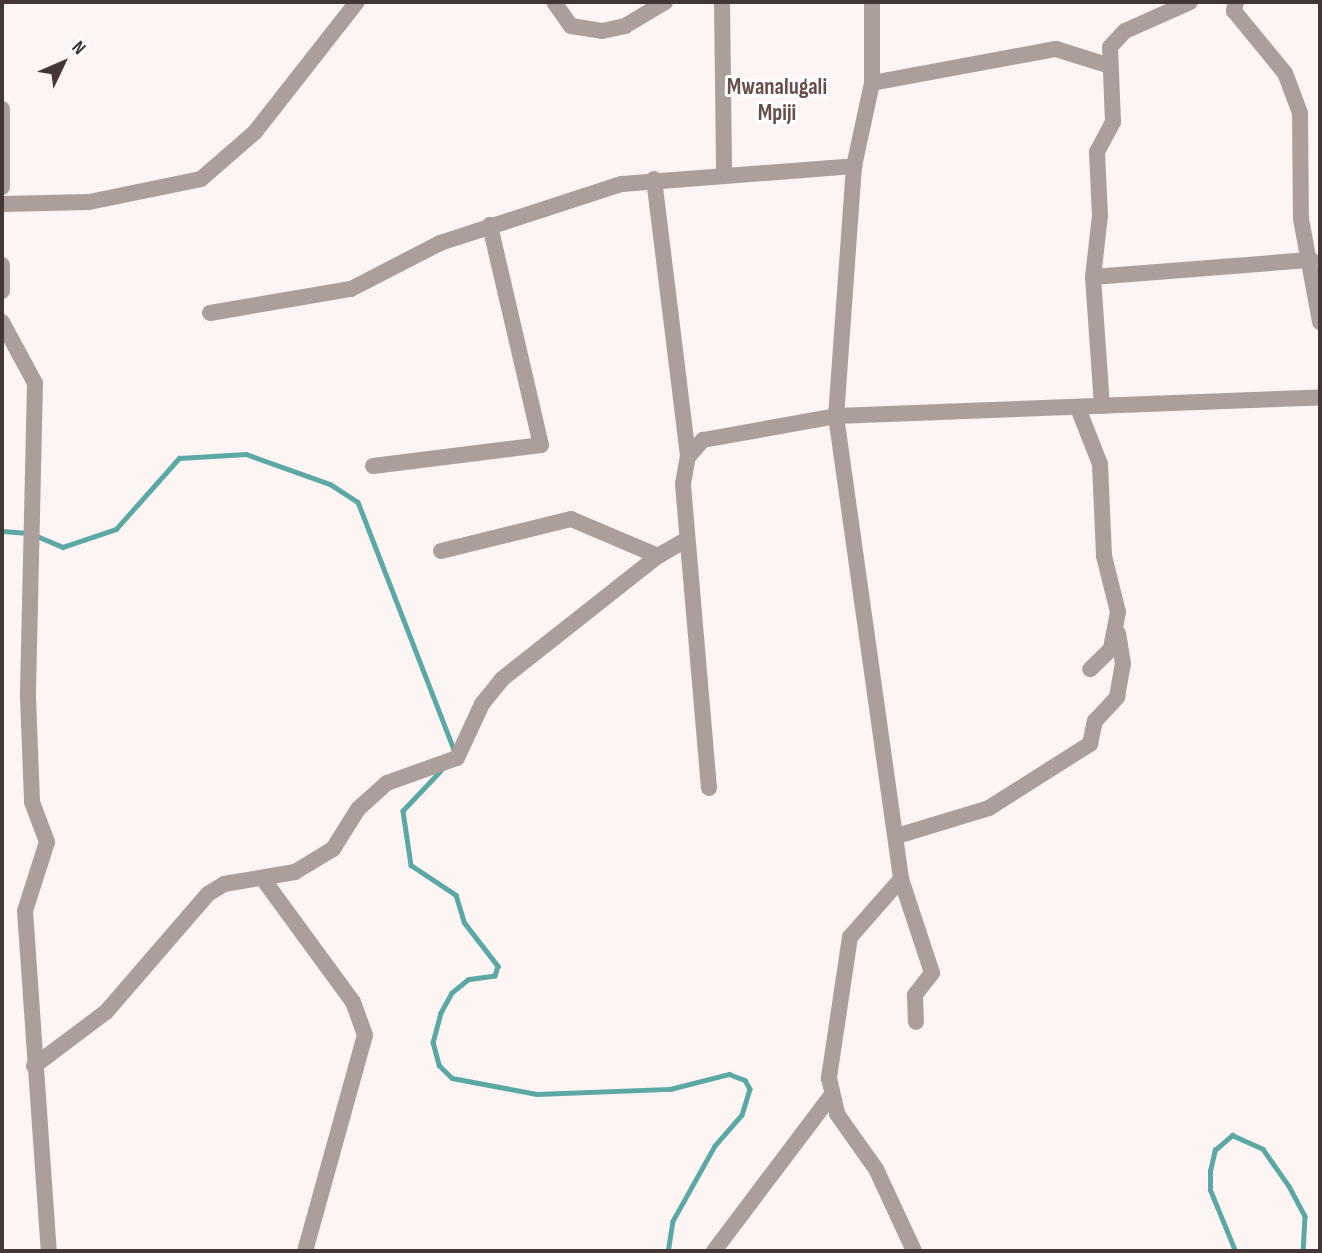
<!DOCTYPE html>
<style>
body{margin:0}
#map{position:relative;width:1322px;height:1253px;overflow:hidden;background:#fcf5f4;font-family:"Sofia Sans Condensed",sans-serif}
div>[style]{position:absolute}
[style*='--x']{left:calc(var(--x)*1px);top:calc(var(--y)*1px);width:calc(var(--w)*1px);rotate:calc(var(--a)*1deg)}
.stream>*{height:4.5px;margin:-2.25px;padding:0 2.25px;transform-origin:2.25px;border-radius:2.25px;background:#5ca8a4}
.minor>*{height:16px;margin:-8px;padding:0 8px;transform-origin:8px;border-radius:8px;background:#ac9e9b}
span{translate:-50% -50%;white-space:nowrap;text-align:center;line-height:1.15;-webkit-text-stroke:6px #fff;paint-order:stroke}
.quarter-label{font-size:23px;color:#684d49;font-weight:700}
.frame{position:absolute;inset:0;border:4px solid #433735;pointer-events:none}
.north{position:absolute;left:28px;top:28px;width:70px;height:70px;-webkit-text-stroke:5px #fff;paint-order:stroke;rotate:46deg;font-size:19px;font-weight:700;line-height:28px;text-align:center;color:#433735}
.north::after{content:'';display:block;margin:auto;width:24px;height:32px;background:#433735;clip-path:polygon(50% 0,100% 100%,50% 72%,0 100%)}
</style>
<div id="map">
<div class="stream">
<div style="--x:2;--y:531;--w:27;--a:4"></div>
<div style="--x:37;--y:536;--w:28;--a:23"></div>
<div style="--x:63;--y:547;--w:56;--a:-18.8"></div>
<div style="--x:116;--y:529;--w:95;--a:-48.4"></div>
<div style="--x:179;--y:458;--w:67;--a:-3.4"></div>
<div style="--x:246;--y:454;--w:89;--a:19.7"></div>
<div style="--x:330;--y:484;--w:33;--a:33"></div>
<div style="--x:358;--y:502;--w:268;--a:68.8"></div>
<div style="--x:441;--y:771;--w:55;--a:133.5"></div>
<div style="--x:403;--y:811;--w:55;--a:81.6"></div>
<div style="--x:411;--y:865;--w:54;--a:33.7"></div>
<div style="--x:456;--y:895;--w:28;--a:73"></div>
<div style="--x:464;--y:922;--w:56;--a:52.3"></div>
<div style="--x:498;--y:966;--w:10;--a:107"></div>
<div style="--x:495;--y:976;--w:27;--a:172"></div>
<div style="--x:468;--y:980;--w:21;--a:141"></div>
<div style="--x:452;--y:993;--w:23;--a:119"></div>
<div style="--x:441;--y:1013;--w:30;--a:105"></div>
<div style="--x:433;--y:1042;--w:24;--a:75"></div>
<div style="--x:439;--y:1065;--w:18;--a:45"></div>
<div style="--x:452;--y:1078;--w:86;--a:10.7"></div>
<div style="--x:537;--y:1094;--w:133;--a:-2.2"></div>
<div style="--x:670;--y:1089;--w:61;--a:-14.3"></div>
<div style="--x:729;--y:1074;--w:17;--a:21"></div>
<div style="--x:745;--y:1080;--w:10;--a:61"></div>
<div style="--x:750;--y:1089;--w:27;--a:107"></div>
<div style="--x:742;--y:1115;--w:41;--a:131.1"></div>
<div style="--x:715;--y:1146;--w:86;--a:119.2"></div>
<div style="--x:673;--y:1221;--w:30;--a:99"></div>
<div style="--x:1235;--y:1251;--w:66;--a:-112.3"></div>
<div style="--x:1210;--y:1190;--w:19;--a:-90"></div>
<div style="--x:1210;--y:1171;--w:22;--a:-77"></div>
<div style="--x:1215;--y:1150;--w:23;--a:-41"></div>
<div style="--x:1232;--y:1135;--w:34;--a:24"></div>
<div style="--x:1263;--y:1149;--w:45;--a:54.9"></div>
<div style="--x:1289;--y:1186;--w:34;--a:62"></div>
<div style="--x:1305;--y:1216;--w:35;--a:93"></div>
</div>
<div class="minor">
<div style="--x:554;--y:2;--w:29;--a:55"></div>
<div style="--x:571;--y:26;--w:31;--a:9"></div>
<div style="--x:602;--y:31;--w:24;--a:-12"></div>
<div style="--x:625;--y:26;--w:47;--a:-31"></div>
<div style="--x:722;--y:2;--w:173;--a:89.3"></div>
<div style="--x:872;--y:2;--w:81;--a:90"></div>
<div style="--x:872;--y:83;--w:85;--a:102.2"></div>
<div style="--x:854;--y:166;--w:251;--a:94.1"></div>
<div style="--x:836;--y:416;--w:468;--a:82"></div>
<div style="--x:901;--y:879;--w:77;--a:131.3"></div>
<div style="--x:850;--y:937;--w:143;--a:98.5"></div>
<div style="--x:829;--y:1078;--w:37;--a:77"></div>
<div style="--x:837;--y:1114;--w:67;--a:54.7"></div>
<div style="--x:876;--y:1169;--w:90;--a:65.1"></div>
<div style="--x:1236;--y:2;--w:9;--a:103"></div>
<div style="--x:1234;--y:11;--w:80;--a:50.6"></div>
<div style="--x:1285;--y:73;--w:43;--a:69.4"></div>
<div style="--x:1300;--y:113;--w:106;--a:89.5"></div>
<div style="--x:1301;--y:219;--w:105;--a:79.5"></div>
<div style="--x:872;--y:83;--w:187;--a:-10.5"></div>
<div style="--x:1056;--y:49;--w:53;--a:17.4"></div>
<div style="--x:2;--y:109;--w:78;--a:90"></div>
<div style="--x:654;--y:179;--w:280;--a:83"></div>
<div style="--x:2;--y:204;--w:87;--a:-1.3"></div>
<div style="--x:89;--y:202;--w:114;--a:-11.6"></div>
<div style="--x:201;--y:179;--w:72;--a:-41"></div>
<div style="--x:255;--y:132;--w:165;--a:-51.9"></div>
<div style="--x:2;--y:265;--w:26;--a:90"></div>
<div style="--x:1093;--y:277;--w:219;--a:-4.5"></div>
<div style="--x:210;--y:313;--w:143;--a:-9.7"></div>
<div style="--x:351;--y:289;--w:100;--a:-27.3"></div>
<div style="--x:440;--y:243;--w:191;--a:-18"></div>
<div style="--x:622;--y:184;--w:233;--a:-4.4"></div>
<div style="--x:2;--y:322;--w:69;--a:61.6"></div>
<div style="--x:35;--y:383;--w:314;--a:91.3"></div>
<div style="--x:28;--y:697;--w:105;--a:87.8"></div>
<div style="--x:32;--y:802;--w:43;--a:69.4"></div>
<div style="--x:47;--y:842;--w:72;--a:107.7"></div>
<div style="--x:25;--y:911;--w:341;--a:86"></div>
<div style="--x:1102;--y:406;--w:129;--a:-94"></div>
<div style="--x:1093;--y:277;--w:61;--a:-83.5"></div>
<div style="--x:1100;--y:216;--w:64;--a:-92.7"></div>
<div style="--x:1097;--y:152;--w:34;--a:-62"></div>
<div style="--x:1113;--y:122;--w:75;--a:-92.3"></div>
<div style="--x:1110;--y:47;--w:22;--a:-47"></div>
<div style="--x:1125;--y:31;--w:71;--a:-24"></div>
<div style="--x:1078;--y:408;--w:60;--a:68.6"></div>
<div style="--x:1100;--y:464;--w:92;--a:87.5"></div>
<div style="--x:1104;--y:556;--w:58;--a:76"></div>
<div style="--x:1118;--y:612;--w:38;--a:101"></div>
<div style="--x:1111;--y:649;--w:29;--a:136"></div>
<div style="--x:373;--y:466;--w:169;--a:-7.1"></div>
<div style="--x:541;--y:445;--w:226;--a:-103.1"></div>
<div style="--x:441;--y:551;--w:134;--a:-13.8"></div>
<div style="--x:571;--y:519;--w:95;--a:23"></div>
<div style="--x:658;--y:556;--w:32;--a:-30"></div>
<div style="--x:709;--y:788;--w:305;--a:-94.9"></div>
<div style="--x:683;--y:484;--w:27;--a:-80"></div>
<div style="--x:688;--y:457;--w:23;--a:-49"></div>
<div style="--x:703;--y:440;--w:135;--a:-10.2"></div>
<div style="--x:836;--y:416;--w:484;--a:-2.2"></div>
<div style="--x:897;--y:836;--w:96;--a:-16.9"></div>
<div style="--x:989;--y:808;--w:120;--a:-32.4"></div>
<div style="--x:1090;--y:744;--w:24;--a:-78"></div>
<div style="--x:1095;--y:721;--w:33;--a:-47"></div>
<div style="--x:1117;--y:697;--w:34;--a:-80"></div>
<div style="--x:1123;--y:664;--w:31;--a:-99"></div>
<div style="--x:263;--y:879;--w:152;--a:53.8"></div>
<div style="--x:353;--y:1002;--w:35;--a:70"></div>
<div style="--x:365;--y:1035;--w:224;--a:105.5"></div>
<div style="--x:901;--y:879;--w:99;--a:71.7"></div>
<div style="--x:932;--y:973;--w:28;--a:128"></div>
<div style="--x:915;--y:995;--w:27;--a:88"></div>
<div style="--x:34;--y:1066;--w:90;--a:-36.9"></div>
<div style="--x:106;--y:1012;--w:156;--a:-49.2"></div>
<div style="--x:208;--y:894;--w:19;--a:-32"></div>
<div style="--x:224;--y:884;--w:72;--a:-9.6"></div>
<div style="--x:295;--y:872;--w:44;--a:-31.2"></div>
<div style="--x:333;--y:849;--w:47;--a:-58"></div>
<div style="--x:358;--y:809;--w:39;--a:-42"></div>
<div style="--x:387;--y:783;--w:74;--a:-19.7"></div>
<div style="--x:457;--y:758;--w:60;--a:-65.2"></div>
<div style="--x:482;--y:704;--w:32;--a:-51"></div>
<div style="--x:502;--y:679;--w:199;--a:-38.3"></div>
<div style="--x:714;--y:1251;--w:194;--a:-53"></div>
</div>
<div class="quarter-label">
<span style="left:777px;top:100px">Mwanalugali<br>Mpiji</span>
</div>
<div class="frame"></div>
<div class="north">N</div>
</div>
